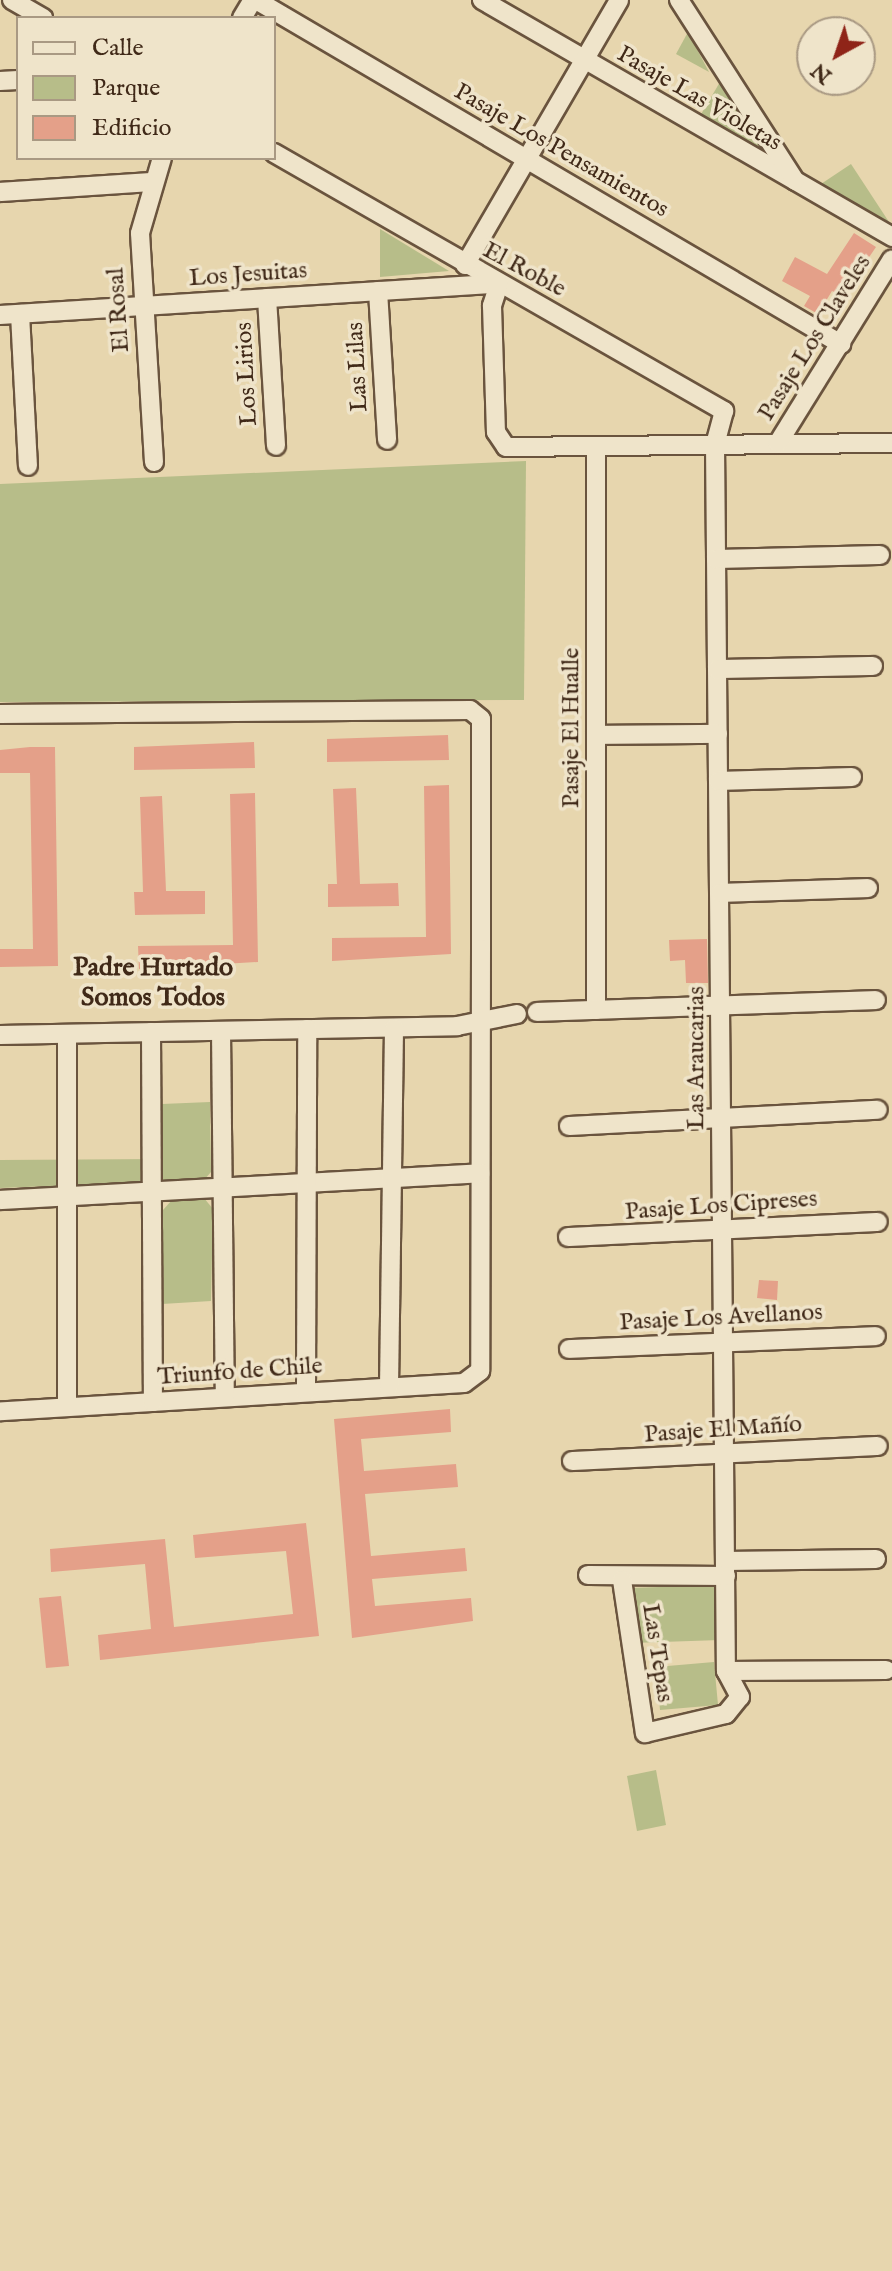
<!DOCTYPE html>
<meta charset="utf-8">
<style>
body{margin:0}
#map{position:relative;width:892px;height:2271px;overflow:hidden;background:#e7d6ae;font-family:"IM FELL English",serif}
div>[style]{position:absolute}
[style*='--x']{left:calc(var(--x)*1px);top:calc(var(--y)*1px);width:calc(var(--w)*1px);rotate:calc(var(--a)*1deg)}
.green>*{inset:0;background:#b7bd89}
.building>*{inset:0;background:#e4a089}
.roads{filter:drop-shadow(2px 0 #6a543e) drop-shadow(-2px 0 #6a543e) drop-shadow(0 2px #6a543e) drop-shadow(0 -2px #6a543e)}
.minor>*{height:18px;margin:-9px;padding:0 9px;transform-origin:9px;border-radius:9px;background:#efe4ca}
span{translate:-50% -50%;white-space:nowrap;text-align:center;line-height:1.15;-webkit-text-stroke:7px #efe4ca;paint-order:stroke}
.street-label{font-size:24px;color:#402918}
.neighbourhood-label{font-size:26px;color:#402918;font-weight:700}
.legend{position:absolute;left:16px;top:16px;width:260px;height:144px;box-sizing:border-box;background:#efe4ca;border:2px solid #a99983;margin:0;padding:10px 14px;list-style:none;font-size:24px;color:#402918}
.legend li{display:flex;align-items:center;gap:16px;height:40px}
.legend b{width:40px;border:2px solid #a99983}
.north{position:absolute;left:796px;top:16px;width:80px;height:80px;box-sizing:border-box;background:#efe4ca;border:2px solid #a99983;border-radius:50%;rotate:220deg;font-size:22px;font-weight:700;line-height:32px;text-align:center;color:#402918}
.north::after{content:'';display:block;margin:auto;width:28px;height:36px;background:#8f2418;clip-path:polygon(50% 0,100% 100%,50% 72%,0 100%)}
</style>
<div id="map">
<div class="green">
<div style="clip-path:polygon(688px 32px,709px 72px,676px 54px)"></div>
<div style="clip-path:polygon(720px 82px,769px 156px,700px 116px)"></div>
<div style="clip-path:polygon(851px 164px,889px 222px,818px 186px)"></div>
<div style="clip-path:polygon(380px 229px,449px 271px,380px 277px)"></div>
<div style="clip-path:polygon(526px 461px,524px 700px,0 702px,0 484px)"></div>
<div style="clip-path:polygon(210px 1102px,211px 1172px,204px 1180px,0 1188px,0 1160px,162px 1159px,162px 1104px)"></div>
<div style="clip-path:polygon(204px 1198px,213px 1209px,211px 1301px,162px 1304px,163px 1210px,172px 1200px)"></div>
<div style="clip-path:polygon(718px 1585px,720px 1640px,632px 1643px,630px 1588px)"></div>
<div style="clip-path:polygon(714px 1662px,718px 1705px,660px 1710px,656px 1667px)"></div>
<div style="clip-path:polygon(656px 1770px,666px 1825px,637px 1831px,627px 1776px)"></div>
</div>
<div class="building">
<div style="clip-path:polygon(854px 233px,876px 247px,842px 297px,832px 291px,818px 314px,804px 306px,810px 296px,782px 281px,795px 257px,827px 274px)"></div>
<div style="clip-path:polygon(448px 735px,449px 760px,327px 762px,327px 739px)"></div>
<div style="clip-path:polygon(254px 742px,255px 768px,134px 770px,134px 747px)"></div>
<div style="clip-path:polygon(30px 747px,55px 747px,58px 966px,0 967px,0 949px,33px 949px,30px 773px,0 773px,0 750px)"></div>
<div style="clip-path:polygon(449px 785px,451px 954px,332px 961px,332px 938px,426px 937px,424px 786px)"></div>
<div style="clip-path:polygon(356px 788px,360px 884px,398px 883px,399px 906px,328px 907px,328px 884px,337px 884px,333px 789px)"></div>
<div style="clip-path:polygon(255px 793px,258px 962px,139px 969px,138px 946px,233px 945px,230px 794px)"></div>
<div style="clip-path:polygon(162px 796px,166px 891px,205px 891px,205px 914px,135px 915px,134px 892px,143px 892px,140px 797px)"></div>
<div style="clip-path:polygon(707px 939px,708px 983px,686px 983px,685px 960px,670px 961px,669px 940px)"></div>
<div style="clip-path:polygon(759px 1280px,778px 1281px,777px 1300px,757px 1298px)"></div>
<div style="clip-path:polygon(450px 1409px,451px 1432px,361px 1439px,364px 1471px,456px 1464px,458px 1487px,365px 1494px,371px 1556px,465px 1548px,467px 1571px,372px 1579px,375px 1606px,471px 1598px,473px 1621px,352px 1638px,334px 1419px)"></div>
<div style="clip-path:polygon(306px 1523px,319px 1636px,100px 1660px,98px 1635px,151px 1629px,145px 1564px,51px 1572px,50px 1549px,165px 1539px,174px 1627px,293px 1614px,286px 1551px,195px 1558px,193px 1535px)"></div>
<div style="clip-path:polygon(61px 1596px,69px 1666px,46px 1668px,39px 1598px)"></div>
</div>
<div class="roads">
<div class="minor">
<div style="--x:12;--y:0;--w:36;--a:30"></div>
<div style="--x:256;--y:0;--w:679;--a:30.46"></div>
<div style="--x:482;--y:0;--w:474;--a:30"></div>
<div style="--x:679;--y:0;--w:215;--a:57.3"></div>
<div style="--x:242;--y:18;--w:21;--a:-59"></div>
<div style="--x:0;--y:81;--w:18;--a:-3"></div>
<div style="--x:274;--y:153;--w:519;--a:29.83"></div>
<div style="--x:724;--y:411;--w:34;--a:105"></div>
<div style="--x:715;--y:444;--w:1227;--a:89.49"></div>
<div style="--x:0;--y:192;--w:150;--a:-3.8"></div>
<div style="--x:465;--y:265;--w:306;--a:-59.8"></div>
<div style="--x:378;--y:291;--w:149;--a:86.5"></div>
<div style="--x:267;--y:298;--w:148;--a:86.5"></div>
<div style="--x:20;--y:314;--w:152;--a:87"></div>
<div style="--x:0;--y:315;--w:500;--a:-3.6"></div>
<div style="--x:499;--y:284;--w:23;--a:108"></div>
<div style="--x:492;--y:306;--w:126;--a:88.2"></div>
<div style="--x:496;--y:432;--w:18;--a:56"></div>
<div style="--x:506;--y:447;--w:386;--a:-0.6"></div>
<div style="--x:778;--y:443;--w:216;--a:-58.2"></div>
<div style="--x:154;--y:462;--w:229;--a:-93.5"></div>
<div style="--x:140;--y:233;--w:78;--a:-73.7"></div>
<div style="--x:716;--y:559;--w:164;--a:-1.4"></div>
<div style="--x:717;--y:669;--w:156;--a:-1.1"></div>
<div style="--x:0;--y:714;--w:470;--a:-0.5"></div>
<div style="--x:470;--y:710;--w:14;--a:39"></div>
<div style="--x:481;--y:719;--w:230;--a:90"></div>
<div style="--x:481;--y:949;--w:422;--a:90.1"></div>
<div style="--x:480;--y:1371;--w:20;--a:143"></div>
<div style="--x:464;--y:1383;--w:465;--a:176.5"></div>
<div style="--x:596;--y:735;--w:122;--a:-0.5"></div>
<div style="--x:718;--y:781;--w:134;--a:-1.7"></div>
<div style="--x:720;--y:893;--w:148;--a:-1.9"></div>
<div style="--x:596;--y:1010;--w:563;--a:-90"></div>
<div style="--x:537;--y:1012;--w:339;--a:-2"></div>
<div style="--x:221;--y:1031;--w:366;--a:89.4"></div>
<div style="--x:151;--y:1032;--w:370;--a:89.7"></div>
<div style="--x:0;--y:1035;--w:457;--a:-1.1"></div>
<div style="--x:457;--y:1026;--w:61;--a:-11.3"></div>
<div style="--x:569;--y:1126;--w:309;--a:-3"></div>
<div style="--x:0;--y:1200;--w:481;--a:-3.2"></div>
<div style="--x:568;--y:1237;--w:310;--a:-2.8"></div>
<div style="--x:569;--y:1349;--w:307;--a:-2.4"></div>
<div style="--x:389;--y:1387;--w:359;--a:-89.2"></div>
<div style="--x:306;--y:1392;--w:363;--a:-89.8"></div>
<div style="--x:67;--y:1407;--w:373;--a:-90"></div>
<div style="--x:572;--y:1461;--w:306;--a:-2.8"></div>
<div style="--x:725;--y:1561;--w:151;--a:-0.8"></div>
<div style="--x:588;--y:1575;--w:138;--a:0.4"></div>
<div style="--x:622;--y:1580;--w:155;--a:81.5"></div>
<div style="--x:645;--y:1733;--w:83;--a:-13.2"></div>
<div style="--x:726;--y:1714;--w:22;--a:-51"></div>
<div style="--x:740;--y:1697;--w:30;--a:-118"></div>
<div style="--x:726;--y:1671;--w:160;--a:-0.4"></div>
</div>
</div>
<div class="street-label">
<span style="left:699px;top:99px;rotate:30deg">Pasaje Las Violetas</span>
<span style="left:561px;top:151px;rotate:30deg">Pasaje Los Pensamientos</span>
<span style="left:524px;top:270px;rotate:28deg">El Roble</span>
<span style="left:248px;top:275px;rotate:-4deg">Los Jesuitas</span>
<span style="left:119px;top:310px;rotate:-94deg">El Rosal</span>
<span style="left:815px;top:338px;rotate:-58deg">Pasaje Los Claveles</span>
<span style="left:358px;top:367px;rotate:-93deg">Las Lilas</span>
<span style="left:247px;top:374px;rotate:-93deg">Los Lirios</span>
<span style="left:572px;top:728px;rotate:-90deg">Pasaje El Hualle</span>
<span style="left:697px;top:1058px;rotate:-90deg">Las Araucarias</span>
<span style="left:721px;top:1206px;rotate:-4deg">Pasaje Los Cipreses</span>
<span style="left:721px;top:1318px;rotate:-3deg">Pasaje Los Avellanos</span>
<span style="left:240px;top:1372px;rotate:-4deg">Triunfo de Chile</span>
<span style="left:723px;top:1430px;rotate:-4deg">Pasaje El Mañío</span>
<span style="left:657px;top:1653px;rotate:81deg">Las Tepas</span>
</div>
<div class="neighbourhood-label">
<span style="left:153px;top:983px">Padre Hurtado<br>Somos Todos</span>
</div>
<ul class="legend">
<li><b style="height:10px;background:#efe4ca"></b>Calle</li>
<li><b style="height:22px;background:#b7bd89"></b>Parque</li>
<li><b style="height:22px;background:#e4a089"></b>Edificio</li>
</ul>
<div class="north">N</div>
</div>
